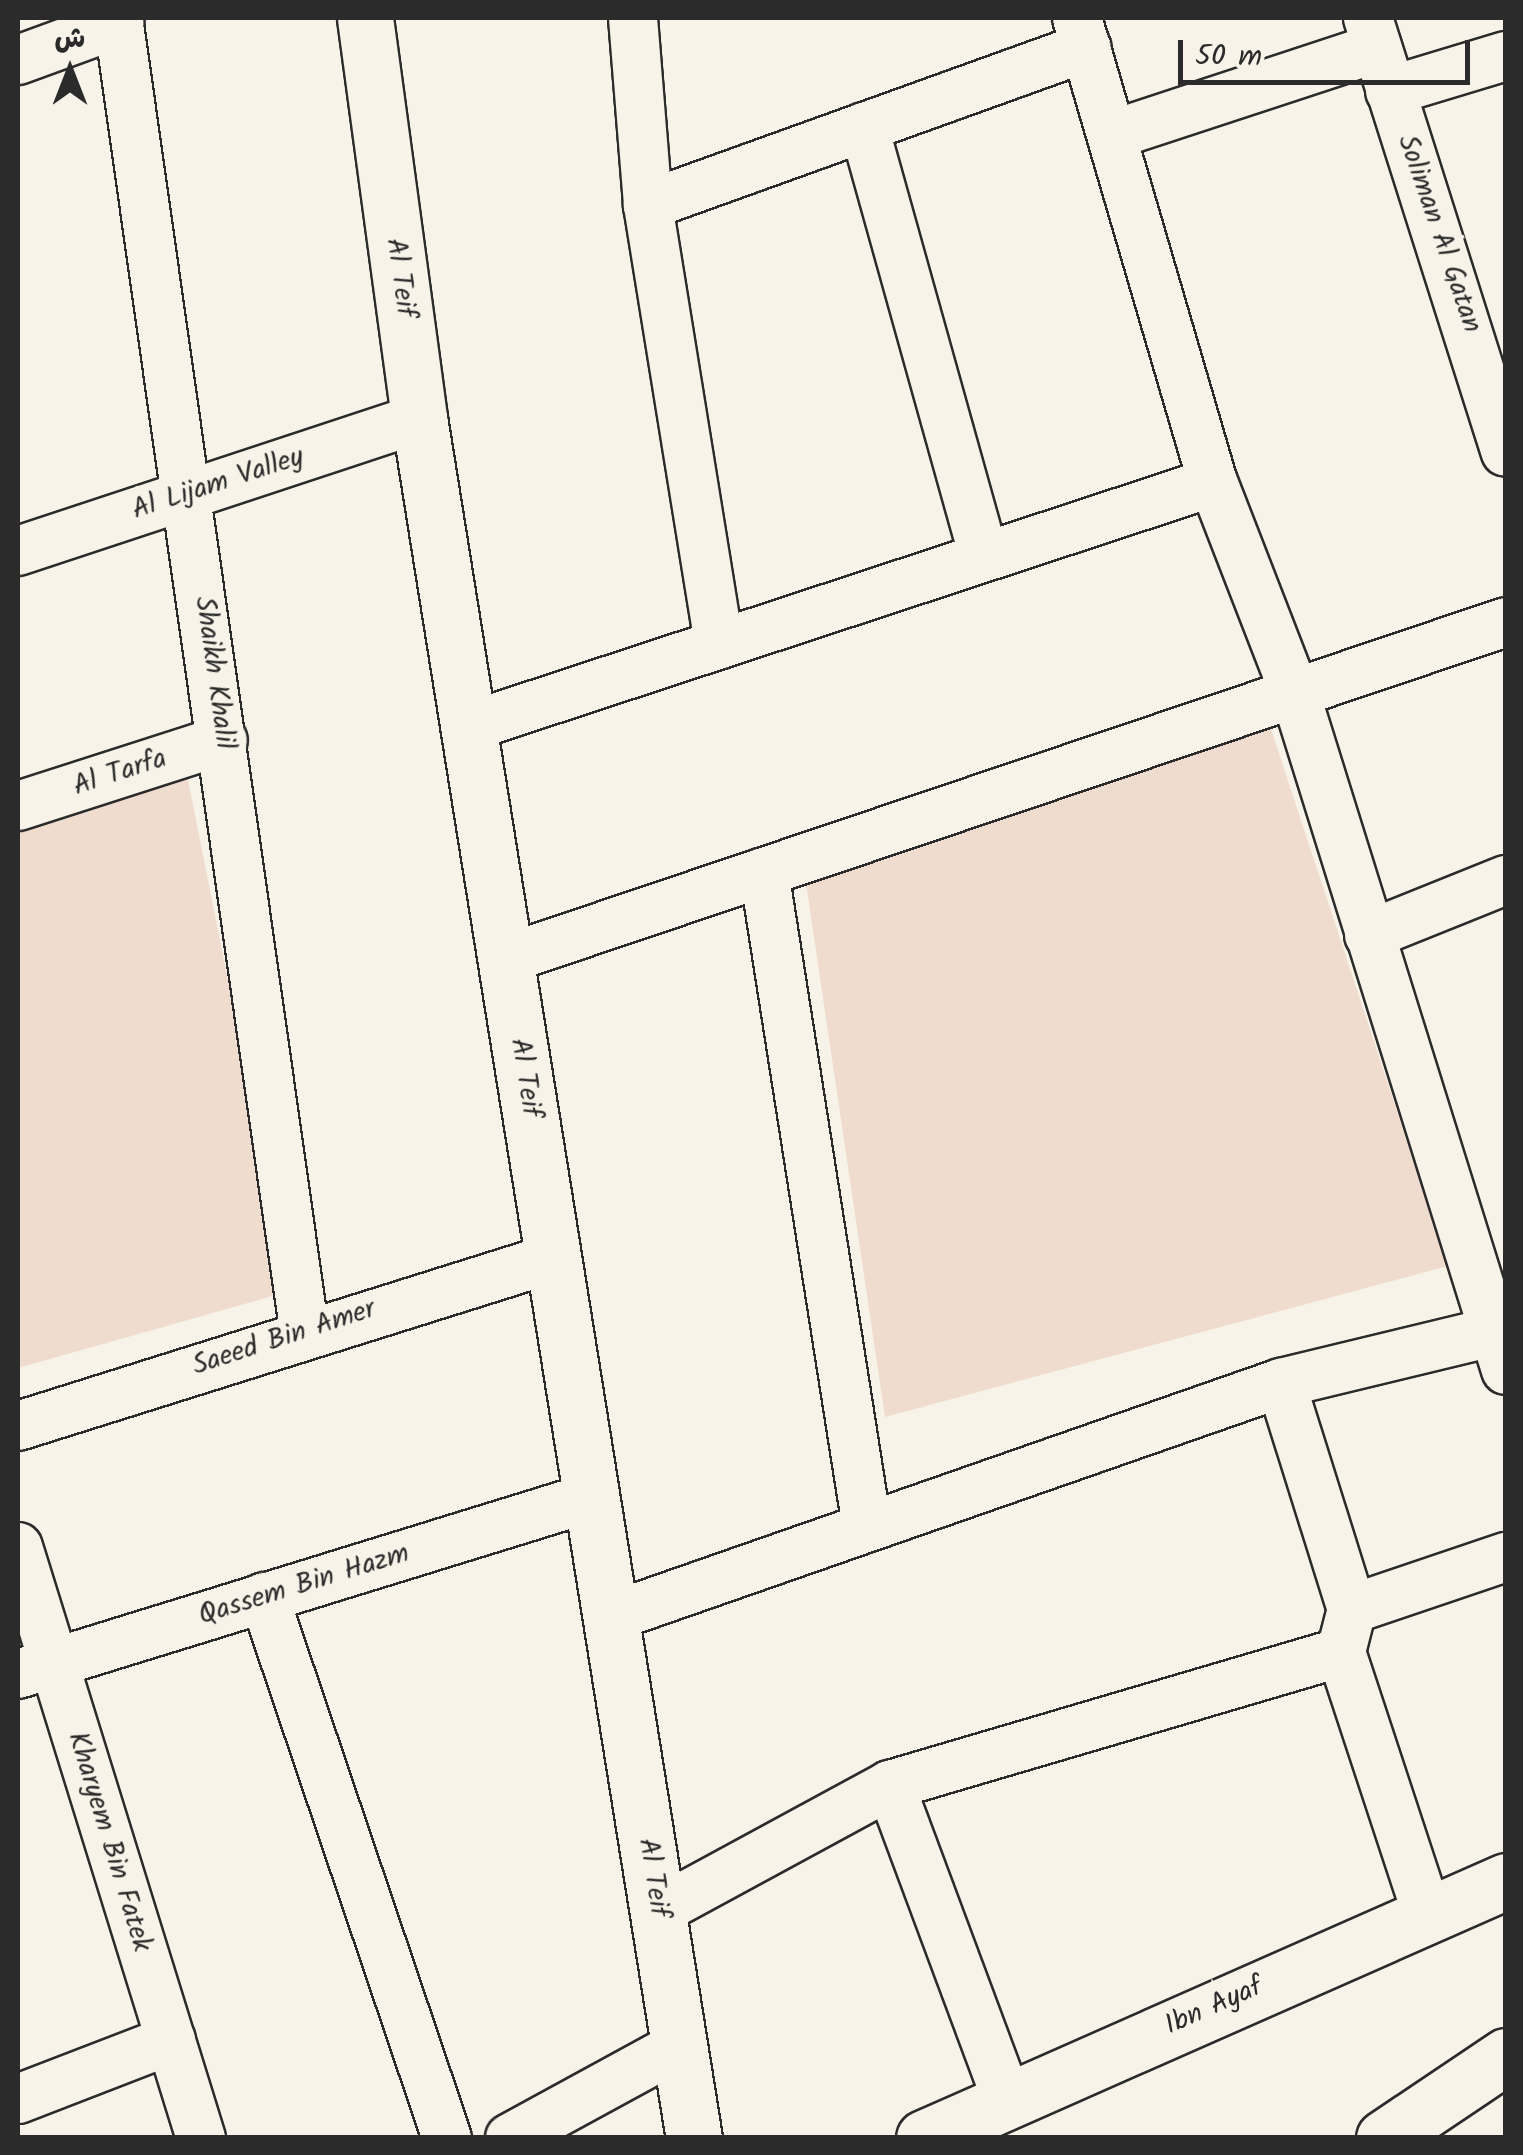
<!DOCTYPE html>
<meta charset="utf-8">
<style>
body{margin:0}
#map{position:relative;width:1523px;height:2155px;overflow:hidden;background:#f7f3e8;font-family:Kalam,"Playpen Sans Arabic",sans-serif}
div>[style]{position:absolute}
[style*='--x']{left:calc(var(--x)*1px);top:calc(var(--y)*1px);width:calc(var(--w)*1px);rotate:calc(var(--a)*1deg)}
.built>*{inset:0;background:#efdccf}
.roads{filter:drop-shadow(2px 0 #2b2b2b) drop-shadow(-2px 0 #2b2b2b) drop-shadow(0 2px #2b2b2b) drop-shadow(0 -2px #2b2b2b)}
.minor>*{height:48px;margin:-24px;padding:0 24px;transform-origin:24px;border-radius:24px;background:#f7f3e8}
.tertiary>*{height:55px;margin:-27.5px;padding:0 27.5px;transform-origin:27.5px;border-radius:27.5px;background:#f7f3e8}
span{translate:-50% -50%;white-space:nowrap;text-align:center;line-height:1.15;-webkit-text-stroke:10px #f7f3e8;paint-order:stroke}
.street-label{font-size:28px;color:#2b2b2b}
.frame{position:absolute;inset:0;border:20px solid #2b2b2b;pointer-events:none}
.north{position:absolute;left:20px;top:20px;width:100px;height:100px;-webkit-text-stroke:8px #f7f3e8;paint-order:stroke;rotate:0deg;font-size:28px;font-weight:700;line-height:40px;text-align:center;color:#2b2b2b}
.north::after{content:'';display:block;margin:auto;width:35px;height:45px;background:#2b2b2b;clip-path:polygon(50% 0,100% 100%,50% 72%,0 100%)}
.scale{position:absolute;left:1178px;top:40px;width:292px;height:45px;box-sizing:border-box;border:5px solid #2b2b2b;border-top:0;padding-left:12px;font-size:30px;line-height:35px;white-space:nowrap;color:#2b2b2b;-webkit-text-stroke:8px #f7f3e8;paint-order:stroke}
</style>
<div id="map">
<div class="built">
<div style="clip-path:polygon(1265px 711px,1448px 1266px,885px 1417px,803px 863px)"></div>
<div style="clip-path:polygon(182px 750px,290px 1291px,18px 1368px,18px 807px)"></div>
</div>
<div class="roads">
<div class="minor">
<div style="--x:118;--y:18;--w:1324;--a:81.92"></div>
<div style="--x:633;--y:18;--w:188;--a:85.4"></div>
<div style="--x:648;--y:205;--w:445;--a:80.8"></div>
<div style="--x:1077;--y:18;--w:484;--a:73.7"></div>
<div style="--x:1213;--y:482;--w:226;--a:68.8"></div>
<div style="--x:1295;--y:693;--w:709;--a:72.69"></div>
<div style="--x:1368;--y:18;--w:455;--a:72.4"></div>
<div style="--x:18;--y:60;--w:108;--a:-20.1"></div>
<div style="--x:1390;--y:91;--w:121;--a:-16.8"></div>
<div style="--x:864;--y:127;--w:446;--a:74.4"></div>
<div style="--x:1112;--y:135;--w:279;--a:-18.2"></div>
<div style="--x:648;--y:205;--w:466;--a:-19.8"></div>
<div style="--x:18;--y:551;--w:422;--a:-18.3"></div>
<div style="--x:468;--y:727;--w:784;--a:-18.2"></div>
<div style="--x:18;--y:806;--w:215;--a:-17.8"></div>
<div style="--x:764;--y:872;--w:663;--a:81.06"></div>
<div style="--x:1369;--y:935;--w:148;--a:-21.9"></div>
<div style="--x:506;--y:959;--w:1055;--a:-18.62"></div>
<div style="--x:1281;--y:1383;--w:237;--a:72.6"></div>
<div style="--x:18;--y:1426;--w:561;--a:-17.43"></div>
<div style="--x:18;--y:1547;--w:619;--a:72.8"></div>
<div style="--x:264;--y:1597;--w:571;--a:71.31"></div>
<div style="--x:611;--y:1617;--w:710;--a:-19.25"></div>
<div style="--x:1281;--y:1383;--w:217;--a:-13.6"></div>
<div style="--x:1341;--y:1652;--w:276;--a:71.8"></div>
<div style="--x:18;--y:1674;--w:601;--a:-17.14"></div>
<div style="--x:890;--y:1785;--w:335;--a:69.6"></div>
<div style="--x:658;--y:1911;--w:264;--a:-28.5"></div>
<div style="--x:890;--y:1785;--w:470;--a:-16.4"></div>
<div style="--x:1341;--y:1652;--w:44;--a:-75.7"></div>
<div style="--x:1352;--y:1609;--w:163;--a:-18.7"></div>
<div style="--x:18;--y:2099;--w:164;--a:-21.1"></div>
<div style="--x:510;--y:2138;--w:192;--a:-28.6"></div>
</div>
<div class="tertiary">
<div style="--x:365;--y:18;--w:404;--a:82.3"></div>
<div style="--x:419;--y:418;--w:1742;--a:80.92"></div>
<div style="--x:924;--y:2138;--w:636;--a:-23.83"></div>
<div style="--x:1384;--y:2138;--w:147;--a:-33.9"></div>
</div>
</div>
<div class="street-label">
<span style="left:1439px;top:234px;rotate:71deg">Soliman Al Gatan</span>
<span style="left:400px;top:278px;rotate:82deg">Al Teif</span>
<span style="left:218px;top:484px;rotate:-18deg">Al Lijam Valley</span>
<span style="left:214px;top:673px;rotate:82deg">Shaikh Khalil</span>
<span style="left:120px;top:773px;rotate:-18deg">Al Tarfa</span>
<span style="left:525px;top:1078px;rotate:81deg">Al Teif</span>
<span style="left:284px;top:1338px;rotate:-18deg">Saeed Bin Amer</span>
<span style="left:304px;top:1585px;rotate:-17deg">Qassem Bin Hazm</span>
<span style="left:109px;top:1842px;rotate:73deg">Kharyem Bin Fatek</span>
<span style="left:653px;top:1878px;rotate:81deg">Al Teif</span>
<span style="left:1214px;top:2007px;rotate:-24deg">Ibn Ayaf</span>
</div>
<div class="frame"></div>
<div class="north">ش</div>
<div class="scale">50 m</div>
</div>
